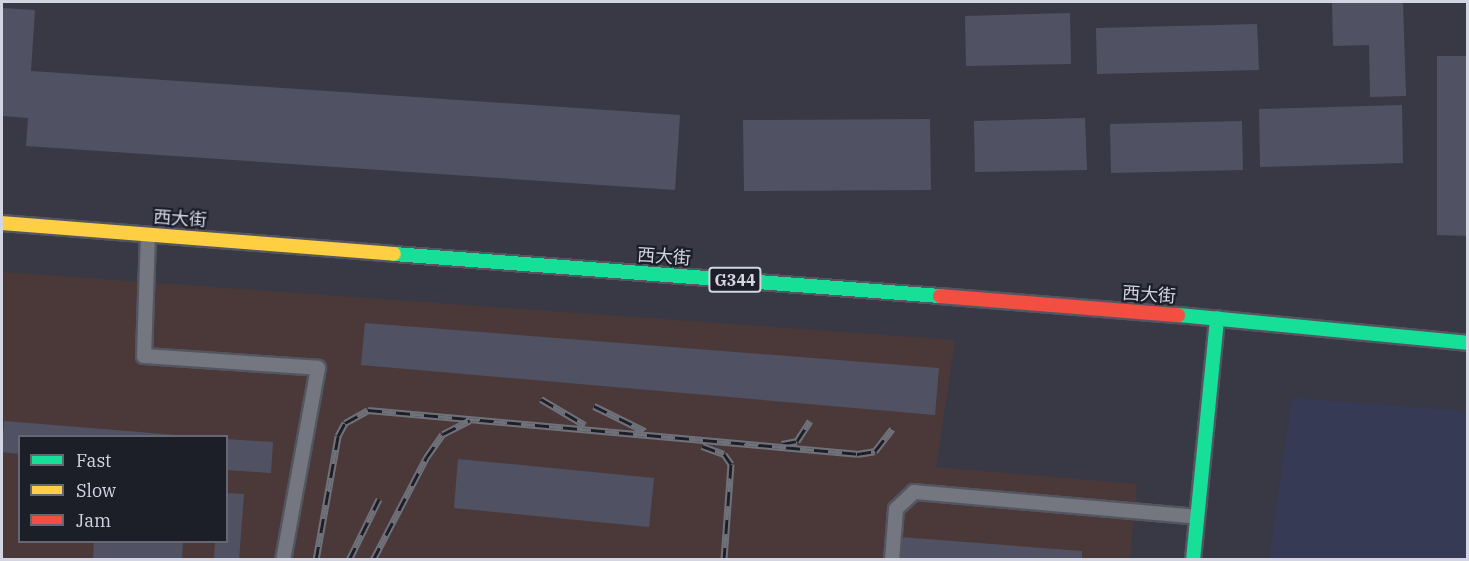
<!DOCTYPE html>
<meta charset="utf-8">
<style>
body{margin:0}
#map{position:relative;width:1469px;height:561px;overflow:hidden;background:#383945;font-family:"IBM Plex Serif","Noto Sans SC",serif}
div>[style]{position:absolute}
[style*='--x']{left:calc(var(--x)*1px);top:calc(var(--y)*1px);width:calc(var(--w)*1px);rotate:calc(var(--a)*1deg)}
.built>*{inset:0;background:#363a54}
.industrial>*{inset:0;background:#4b3939}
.building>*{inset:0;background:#505264}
.roads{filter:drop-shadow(2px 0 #535560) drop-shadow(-2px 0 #535560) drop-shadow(0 2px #535560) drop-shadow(0 -2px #535560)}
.lane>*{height:14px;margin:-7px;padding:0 7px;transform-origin:7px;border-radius:7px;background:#747680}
.fast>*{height:14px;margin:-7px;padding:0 7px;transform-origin:7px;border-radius:7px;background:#16e098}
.slow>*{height:14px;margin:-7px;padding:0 7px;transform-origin:7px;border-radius:7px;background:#ffcf43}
.jam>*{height:14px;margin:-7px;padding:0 7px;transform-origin:7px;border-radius:7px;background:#f24e42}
.rail>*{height:7px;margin-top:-3.5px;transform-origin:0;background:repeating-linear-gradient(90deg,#1c1e28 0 14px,#70727b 0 28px);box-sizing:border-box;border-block:2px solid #70727b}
span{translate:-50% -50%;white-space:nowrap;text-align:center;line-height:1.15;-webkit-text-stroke:4.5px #1c1e28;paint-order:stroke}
.shield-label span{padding:2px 4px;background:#1c1e28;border:2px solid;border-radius:4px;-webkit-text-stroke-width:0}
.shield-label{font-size:16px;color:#d3d5e3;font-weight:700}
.street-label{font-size:18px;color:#d3d5e3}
.frame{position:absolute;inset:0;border:3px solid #d3d5e3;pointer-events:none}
.legend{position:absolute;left:18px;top:435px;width:210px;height:108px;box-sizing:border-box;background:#1c1e28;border:2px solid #656773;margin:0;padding:8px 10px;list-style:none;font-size:18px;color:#d3d5e3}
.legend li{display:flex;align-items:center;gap:12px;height:30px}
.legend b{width:30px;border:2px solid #656773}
</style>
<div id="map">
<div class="built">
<div style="clip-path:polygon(1292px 398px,1467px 411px,1467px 559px,1269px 559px)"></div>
</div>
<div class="industrial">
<div style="clip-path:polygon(evenodd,2px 272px,955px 340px,936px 467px,1137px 484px,1130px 559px,2px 559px,2px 272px,20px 436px,226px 436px,226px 542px,20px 542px,20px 436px)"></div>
</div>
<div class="building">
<div style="clip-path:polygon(1332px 2px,1403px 2px,1406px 96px,1370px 97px,1369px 45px,1333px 46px)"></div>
<div style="clip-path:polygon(2px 8px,35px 10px,31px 71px,680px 115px,675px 190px,26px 146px,28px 118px,2px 116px)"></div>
<div style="clip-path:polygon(1070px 13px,1071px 64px,966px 66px,965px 16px)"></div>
<div style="clip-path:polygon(1257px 24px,1259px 70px,1097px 74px,1096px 28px)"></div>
<div style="clip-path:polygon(1437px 56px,1468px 56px,1468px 236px,1437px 235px)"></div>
<div style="clip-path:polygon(1402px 105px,1403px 163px,1260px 167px,1259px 109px)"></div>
<div style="clip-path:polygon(1085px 118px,1087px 170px,975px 172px,974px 121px)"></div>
<div style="clip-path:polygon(930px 119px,931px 190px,744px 191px,743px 120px)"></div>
<div style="clip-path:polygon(1242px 121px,1243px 170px,1111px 173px,1110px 124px)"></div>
<div style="clip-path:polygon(365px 323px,939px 368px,935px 415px,361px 365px)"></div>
<div style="clip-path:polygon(4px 421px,177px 435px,177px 436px,20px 436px,20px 454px,2px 452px)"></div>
<div style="clip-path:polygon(226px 439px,273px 442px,271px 473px,226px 470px)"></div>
<div style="clip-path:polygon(458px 459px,654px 478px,649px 527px,454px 508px)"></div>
<div style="clip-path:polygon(226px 493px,244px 494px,239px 560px,214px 560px,215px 542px,226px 542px)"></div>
<div style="clip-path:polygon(900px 537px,1082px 551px,1082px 560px,899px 560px)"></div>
<div style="clip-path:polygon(94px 542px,183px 542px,182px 560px,93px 560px)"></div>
</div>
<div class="roads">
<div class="lane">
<div style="--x:148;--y:235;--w:121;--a:91.9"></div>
<div style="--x:144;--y:356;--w:174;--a:3.9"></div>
<div style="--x:318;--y:368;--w:195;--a:100.3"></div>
<div style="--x:892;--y:560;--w:51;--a:-85.5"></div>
<div style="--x:896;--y:509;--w:25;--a:-43"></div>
<div style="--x:914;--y:492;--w:284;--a:5"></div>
</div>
<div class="fast">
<div style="--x:394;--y:254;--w:548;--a:4.4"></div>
<div style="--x:1178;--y:315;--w:291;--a:5.5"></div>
<div style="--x:1193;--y:560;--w:243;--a:-84.3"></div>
</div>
<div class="slow">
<div style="--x:2;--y:223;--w:393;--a:4.5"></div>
</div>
<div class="jam">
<div style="--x:940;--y:296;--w:239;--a:4.6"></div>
</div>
</div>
<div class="rail">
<div style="--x:541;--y:399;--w:51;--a:30.6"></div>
<div style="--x:594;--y:406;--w:57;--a:26.1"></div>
<div style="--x:782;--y:444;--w:15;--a:-11"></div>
<div style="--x:797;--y:441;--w:24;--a:-57"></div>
<div style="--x:702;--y:446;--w:23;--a:20"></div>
<div style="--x:724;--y:454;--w:12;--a:55"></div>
<div style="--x:731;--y:464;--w:96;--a:94.2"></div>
<div style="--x:316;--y:560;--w:126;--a:-79.9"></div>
<div style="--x:338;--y:436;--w:15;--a:-62"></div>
<div style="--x:345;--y:423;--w:26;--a:-29"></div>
<div style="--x:368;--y:410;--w:491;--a:5.1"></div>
<div style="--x:857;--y:454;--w:18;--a:-9"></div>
<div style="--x:875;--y:451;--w:28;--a:-52"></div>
<div style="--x:349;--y:560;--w:68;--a:-63.8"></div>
<div style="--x:373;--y:560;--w:115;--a:-62.5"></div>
<div style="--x:426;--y:458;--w:29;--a:-55"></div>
<div style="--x:443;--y:434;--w:30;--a:-27"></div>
</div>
<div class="shield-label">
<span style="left:735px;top:280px">G344</span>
</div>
<div class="street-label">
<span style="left:180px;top:219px;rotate:4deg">西大街</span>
<span style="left:664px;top:257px;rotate:4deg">西大街</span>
<span style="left:1149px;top:295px;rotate:4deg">西大街</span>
</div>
<div class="frame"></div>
<ul class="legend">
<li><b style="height:8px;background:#16e098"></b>Fast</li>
<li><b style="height:8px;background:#ffcf43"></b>Slow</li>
<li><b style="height:8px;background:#f24e42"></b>Jam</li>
</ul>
</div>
